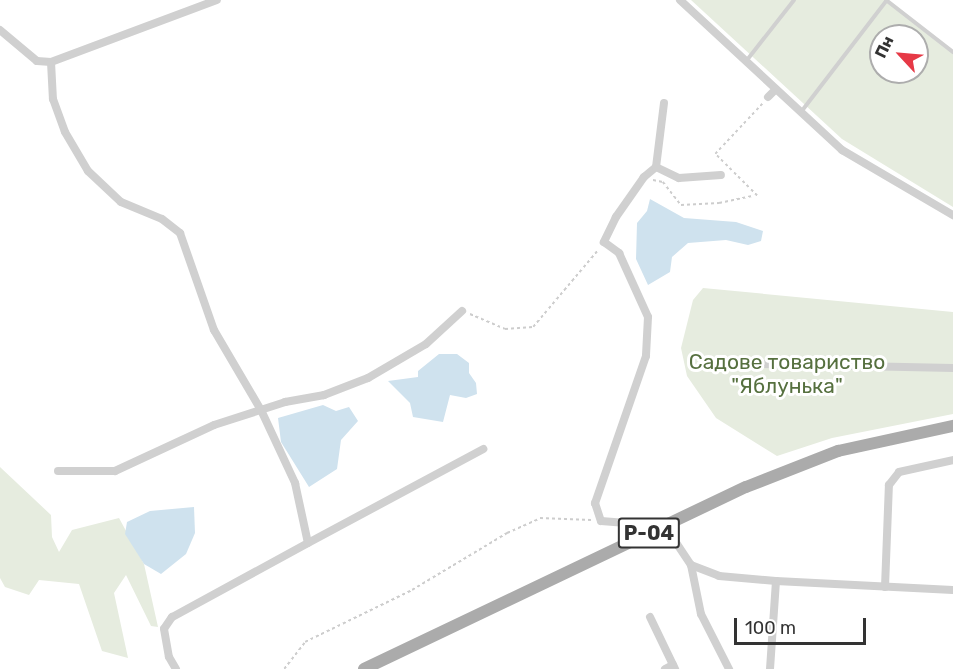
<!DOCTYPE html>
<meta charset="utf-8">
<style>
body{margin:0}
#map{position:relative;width:953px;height:669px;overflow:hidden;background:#fff;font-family:Rubik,sans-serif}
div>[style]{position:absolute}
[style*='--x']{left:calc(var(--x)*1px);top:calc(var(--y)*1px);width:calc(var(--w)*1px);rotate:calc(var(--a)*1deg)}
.green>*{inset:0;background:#e6ecdf}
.water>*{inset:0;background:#cfe2ee}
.path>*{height:1.5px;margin-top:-0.75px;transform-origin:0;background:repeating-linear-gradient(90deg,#cdcdcd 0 3px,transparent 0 6px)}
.lane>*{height:4px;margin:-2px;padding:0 2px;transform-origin:2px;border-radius:2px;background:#d0d0d0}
.street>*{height:8px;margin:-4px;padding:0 4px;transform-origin:4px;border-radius:4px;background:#d0d0d0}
.primary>*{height:12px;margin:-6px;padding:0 6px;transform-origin:6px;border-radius:6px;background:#ababab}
span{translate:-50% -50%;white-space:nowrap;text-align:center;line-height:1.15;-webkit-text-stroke:6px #fff;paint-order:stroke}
.shield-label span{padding:2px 4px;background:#fff;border:2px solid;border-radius:4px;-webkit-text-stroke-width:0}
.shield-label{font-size:20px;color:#333;font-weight:700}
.park-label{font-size:21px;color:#56703f}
.north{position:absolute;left:869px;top:24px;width:60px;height:60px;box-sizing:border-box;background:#fff;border:2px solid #adadad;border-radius:50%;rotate:296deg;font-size:16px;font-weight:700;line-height:24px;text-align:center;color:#333}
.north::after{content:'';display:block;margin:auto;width:21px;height:27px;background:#e63946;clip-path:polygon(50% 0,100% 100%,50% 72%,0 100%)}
.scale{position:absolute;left:734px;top:618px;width:132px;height:27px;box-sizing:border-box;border:3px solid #333;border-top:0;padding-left:8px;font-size:18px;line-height:21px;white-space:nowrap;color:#333;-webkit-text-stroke:4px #fff;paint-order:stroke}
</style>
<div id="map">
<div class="green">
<div style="clip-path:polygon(evenodd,691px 0,886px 0,953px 53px,953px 207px,842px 139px,691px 0,881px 36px,917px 36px,917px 72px,881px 72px,881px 36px)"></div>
<div style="clip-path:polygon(703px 288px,953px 312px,953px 414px,832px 438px,777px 456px,716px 418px,687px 376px,681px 348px,693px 300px)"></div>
<div style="clip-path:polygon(0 467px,51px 515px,52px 537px,59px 552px,72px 530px,119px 518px,144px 564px,158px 627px,151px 626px,126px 575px,114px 593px,128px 658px,102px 651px,79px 584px,39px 580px,29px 595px,5px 587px,0 578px)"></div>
</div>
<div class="water">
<div style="clip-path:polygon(650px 199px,684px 218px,736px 222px,763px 231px,761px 241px,748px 245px,726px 240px,688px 243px,672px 257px,670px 272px,648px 285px,636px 259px,637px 223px,647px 211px)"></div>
<div style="clip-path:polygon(439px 354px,457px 354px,469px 363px,469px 373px,476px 383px,477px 394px,466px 398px,450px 395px,443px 422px,413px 417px,410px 403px,388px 381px,418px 377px,418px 371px)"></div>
<div style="clip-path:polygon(323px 405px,336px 411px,349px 407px,358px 421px,341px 440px,337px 469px,309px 487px,281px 442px,278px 418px)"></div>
<div style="clip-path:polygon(194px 507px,195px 533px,186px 554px,161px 574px,144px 564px,125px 534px,127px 522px,150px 511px)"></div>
</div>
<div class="path">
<div style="--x:653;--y:180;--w:10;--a:11"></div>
<div style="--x:663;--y:182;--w:29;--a:52"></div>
<div style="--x:681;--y:205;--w:38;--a:-3"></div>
<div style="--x:719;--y:203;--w:35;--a:-12"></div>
<div style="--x:757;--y:196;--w:59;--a:-135"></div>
<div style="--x:715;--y:154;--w:69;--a:-46.8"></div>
<div style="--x:470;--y:314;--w:38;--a:23"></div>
<div style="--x:505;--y:329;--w:28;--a:-4"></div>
<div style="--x:533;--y:327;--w:101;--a:-49.8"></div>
<div style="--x:284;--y:669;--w:34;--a:-52"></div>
<div style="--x:305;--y:642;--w:119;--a:-25.9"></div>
<div style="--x:412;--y:590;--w:111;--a:-31"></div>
<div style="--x:507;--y:533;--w:36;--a:-24"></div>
<div style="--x:540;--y:518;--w:51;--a:2.2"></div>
</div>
<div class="lane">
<div style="--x:886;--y:0;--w:85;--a:37.8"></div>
<div style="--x:747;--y:60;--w:76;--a:-51.9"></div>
<div style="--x:801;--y:112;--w:141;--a:-52.5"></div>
</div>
<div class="street">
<div style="--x:680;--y:0;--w:221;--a:42.8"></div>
<div style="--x:842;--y:150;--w:129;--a:30.4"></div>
<div style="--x:0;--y:30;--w:48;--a:40"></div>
<div style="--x:37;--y:61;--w:14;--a:4"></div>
<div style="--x:51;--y:62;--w:177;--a:-20.5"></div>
<div style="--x:51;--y:62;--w:37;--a:87"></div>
<div style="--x:53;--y:99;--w:35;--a:70"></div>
<div style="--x:65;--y:132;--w:45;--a:59.5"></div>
<div style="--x:88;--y:171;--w:45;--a:43.2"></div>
<div style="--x:121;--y:202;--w:44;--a:22.5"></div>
<div style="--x:162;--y:219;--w:23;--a:38"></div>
<div style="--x:180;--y:233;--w:103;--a:70.7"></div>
<div style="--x:214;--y:330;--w:93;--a:59.6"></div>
<div style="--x:261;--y:410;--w:81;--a:65"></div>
<div style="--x:295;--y:483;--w:61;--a:77.8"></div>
<div style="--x:308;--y:543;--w:155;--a:151.4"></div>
<div style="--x:172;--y:617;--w:14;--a:124"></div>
<div style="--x:164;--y:629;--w:28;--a:80"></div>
<div style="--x:169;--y:657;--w:14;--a:60"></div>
<div style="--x:768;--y:97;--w:11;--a:-45"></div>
<div style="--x:664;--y:103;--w:64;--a:97.1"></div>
<div style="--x:656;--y:167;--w:16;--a:140"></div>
<div style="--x:644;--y:177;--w:49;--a:125"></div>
<div style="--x:616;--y:217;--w:28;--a:116"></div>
<div style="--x:604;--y:242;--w:19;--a:36"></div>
<div style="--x:619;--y:253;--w:70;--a:65.6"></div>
<div style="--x:648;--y:317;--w:39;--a:93"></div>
<div style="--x:646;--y:356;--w:156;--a:109.1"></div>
<div style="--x:595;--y:503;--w:19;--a:72"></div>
<div style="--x:601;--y:521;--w:64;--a:4.5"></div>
<div style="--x:665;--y:526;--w:47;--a:56.3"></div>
<div style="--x:691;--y:565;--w:50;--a:78.5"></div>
<div style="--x:701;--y:614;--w:62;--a:63"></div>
<div style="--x:656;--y:167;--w:25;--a:26"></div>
<div style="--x:679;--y:178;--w:42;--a:-4.1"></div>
<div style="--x:715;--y:363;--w:238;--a:1.2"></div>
<div style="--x:58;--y:471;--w:57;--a:0"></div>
<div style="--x:115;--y:471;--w:109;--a:-24.9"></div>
<div style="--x:214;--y:425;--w:75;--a:-17.9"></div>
<div style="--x:285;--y:402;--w:40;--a:-10"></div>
<div style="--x:324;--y:395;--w:47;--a:-21.1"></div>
<div style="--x:368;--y:378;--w:67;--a:-30.4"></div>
<div style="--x:426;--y:344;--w:49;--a:-42.5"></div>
<div style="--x:308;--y:543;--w:199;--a:-28.2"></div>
<div style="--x:691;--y:565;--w:30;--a:21"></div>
<div style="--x:719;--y:576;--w:57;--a:5"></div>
<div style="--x:776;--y:581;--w:88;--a:93.9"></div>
<div style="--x:776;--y:581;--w:177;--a:2.9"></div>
<div style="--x:885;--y:587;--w:102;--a:-87.8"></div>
<div style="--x:889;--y:485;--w:16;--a:-52"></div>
<div style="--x:899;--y:472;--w:55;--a:-12.5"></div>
<div style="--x:650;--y:617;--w:58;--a:64.3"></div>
<div style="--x:665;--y:669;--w:9;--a:-27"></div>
</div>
<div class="primary">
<div style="--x:364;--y:669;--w:423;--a:-25.5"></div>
<div style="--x:746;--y:487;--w:99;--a:-21.4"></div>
<div style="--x:838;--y:451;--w:118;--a:-12.3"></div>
</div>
<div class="shield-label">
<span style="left:649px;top:533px">Р-04</span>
</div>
<div class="park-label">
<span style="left:787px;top:374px">Садове товариство<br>"Яблунька"</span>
</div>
<div class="north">Пн</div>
<div class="scale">100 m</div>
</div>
